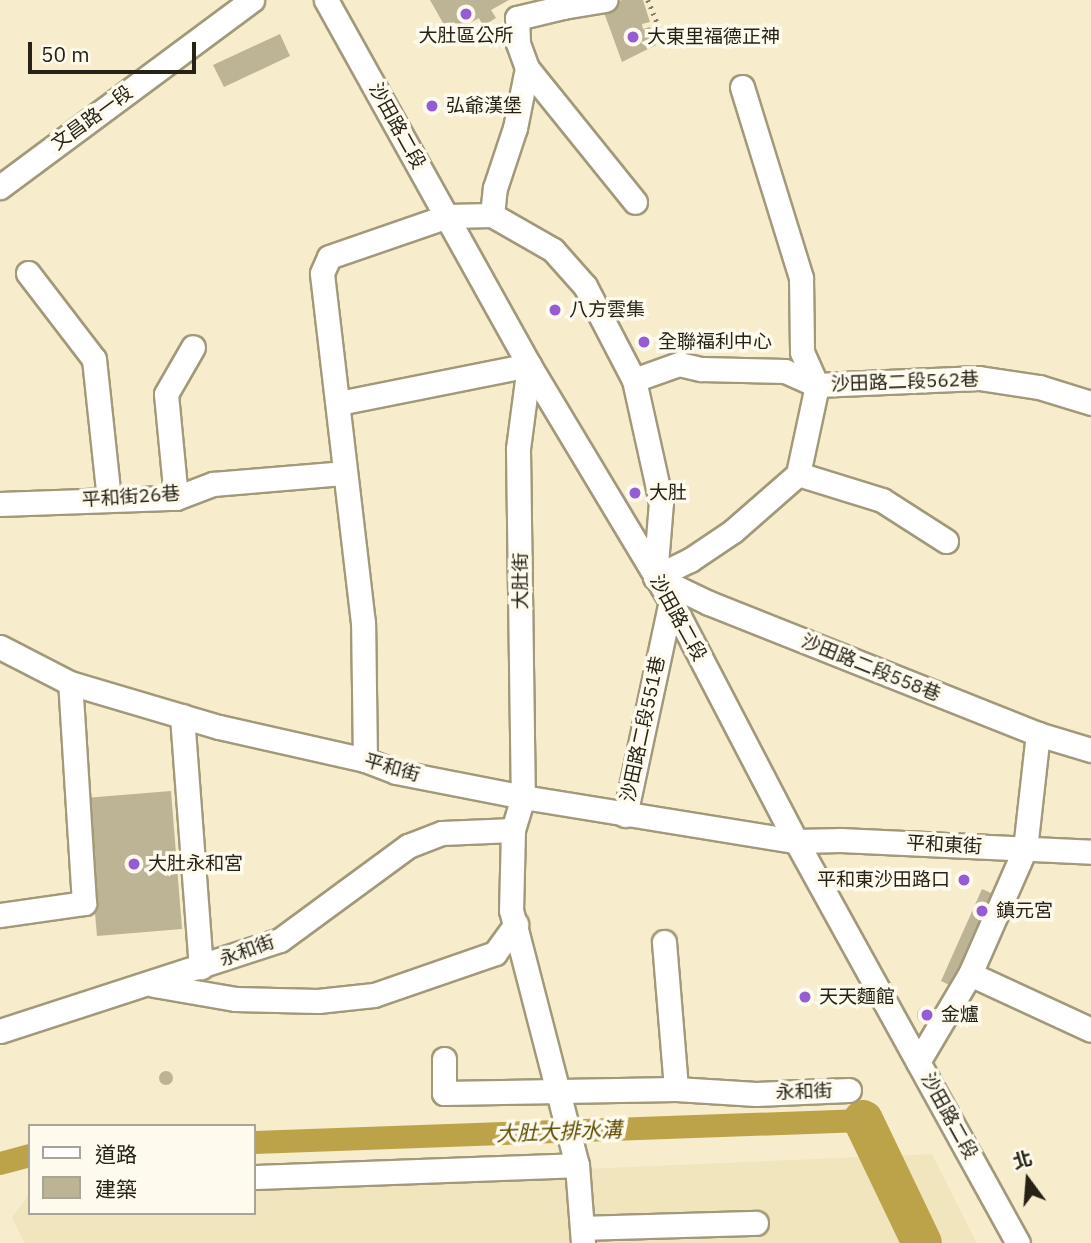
<!DOCTYPE html>
<meta charset="utf-8">
<style>
body{margin:0}
#map{position:relative;width:1091px;height:1243px;overflow:hidden;background:#f7edcd;font-family:"IBM Plex Sans","Noto Sans TC",sans-serif}
div>[style]{position:absolute}
[style*='--x']{left:calc(var(--x)*1px);top:calc(var(--y)*1px);width:calc(var(--w)*1px);rotate:calc(var(--a)*1deg)}
.built>*{inset:0;background:#f1e5bd}
.canal>*{height:23px;margin:-11.5px;padding:0 11.5px;transform-origin:11.5px;border-radius:11.5px;background:#bca349}
.river>*{height:40px;margin:-20px;padding:0 20px;transform-origin:20px;border-radius:20px;background:#bca349}
.building>*{inset:0;background:#bdb495}
.round{border-radius:50%}
.path>*{height:4.5px;margin-top:-2.25px;transform-origin:0;background:repeating-linear-gradient(90deg,#857e69 0 2px,transparent 0 7px)}
.roads{filter:drop-shadow(2px 0 #a2997b) drop-shadow(-2px 0 #a2997b) drop-shadow(0 2px #a2997b) drop-shadow(0 -2px #a2997b)}
.minor>*{height:23px;margin:-11.5px;padding:0 11.5px;transform-origin:11.5px;border-radius:11.5px;background:#fff}
.dots>*{width:19px;height:19px;translate:-50% -50%;box-sizing:border-box;border:4px solid #fefbee;border-radius:50%}
span{translate:-50% -50%;white-space:nowrap;text-align:center;line-height:1.15;-webkit-text-stroke:7px #fefbee;paint-order:stroke}
.poi-label{font-size:19px;color:#262216}
.left{translate:0 -50%;text-align:left}
.right{translate:-100% -50%;text-align:right}
.street-label{font-size:19px;color:#262216}
.water-label{font-size:21px;color:#5e4d02;font-style:italic}
.legend{position:absolute;left:28px;top:1124px;width:228px;height:91px;box-sizing:border-box;background:#fefbee;border:2px solid #a8a498;margin:0;padding:9px 12px;list-style:none;font-size:21px;color:#262216}
.legend li{display:flex;align-items:center;gap:14px;height:35px}
.legend b{width:35px;border:2px solid #a8a498}
.north{position:absolute;left:993px;top:1145px;width:70px;height:70px;-webkit-text-stroke:5px #fefbee;paint-order:stroke;rotate:344deg;font-size:19px;font-weight:700;line-height:28px;text-align:center;color:#262216}
.north::after{content:'';display:block;margin:auto;width:24px;height:32px;background:#262216;clip-path:polygon(50% 0,100% 100%,50% 72%,0 100%)}
.scale{position:absolute;left:28px;top:42px;width:168px;height:32px;box-sizing:border-box;border:4px solid #262216;border-top:0;padding-left:9px;font-size:21px;line-height:24px;white-space:nowrap;color:#262216;-webkit-text-stroke:5px #fefbee;paint-order:stroke}
</style>
<div id="map">
<div class="built">
<div style="clip-path:polygon(932px 1154px,977px 1243px,24px 1243px,12px 1217px,30px 1193px,30px 1213px,254px 1213px,254px 1183px)"></div>
</div>
<div class="canal">
<div style="--x:254;--y:1142;--w:609;--a:-2.07"></div>
<div style="--x:0;--y:1163;--w:31;--a:-15"></div>
</div>
<div class="river">
<div style="--x:863;--y:1120;--w:136;--a:64.4"></div>
</div>
<div class="building">
<div style="clip-path:polygon(430px 0,509px 0,491px 10px,496px 18px,483px 26px,479px 18px,453px 32px,450px 28px,447px 30px)"></div>
<div style="clip-path:polygon(622px 0,643px 0,650px 22px,642px 24px,643px 29px,650px 27px,656px 45px,622px 62px,602px 7px)"></div>
<div style="clip-path:polygon(280px 34px,290px 56px,224px 87px,213px 65px)"></div>
<div style="clip-path:polygon(171px 791px,182px 929px,97px 936px,85px 798px)"></div>
<div style="clip-path:polygon(982px 889px,998px 896px,958px 989px,941px 981px)"></div>
<div class="round" style="left:917px;top:1006px;width:18px;height:18px"></div>
<div class="round" style="left:159px;top:1071px;width:14px;height:14px"></div>
</div>
<div class="path">
<div style="--x:648;--y:0;--w:51;--a:68"></div>
</div>
<div class="roads">
<div class="minor">
<div style="--x:326;--y:0;--w:418;--a:60.9"></div>
<div style="--x:529;--y:365;--w:275;--a:59"></div>
<div style="--x:671;--y:601;--w:271;--a:62.5"></div>
<div style="--x:796;--y:841;--w:459;--a:61.1"></div>
<div style="--x:563;--y:7;--w:43;--a:-9.5"></div>
<div style="--x:527;--y:68;--w:172;--a:51.1"></div>
<div style="--x:742;--y:87;--w:200;--a:72.8"></div>
<div style="--x:801;--y:278;--w:74;--a:89.2"></div>
<div style="--x:802;--y:352;--w:36;--a:66"></div>
<div style="--x:0;--y:187;--w:314;--a:-36.6"></div>
<div style="--x:492;--y:215;--w:27;--a:-84"></div>
<div style="--x:495;--y:188;--w:63;--a:-71.6"></div>
<div style="--x:515;--y:128;--w:61;--a:-78.7"></div>
<div style="--x:527;--y:68;--w:27;--a:-110"></div>
<div style="--x:518;--y:43;--w:25;--a:-92"></div>
<div style="--x:517;--y:18;--w:47;--a:-13.4"></div>
<div style="--x:563;--y:7;--w:7;--a:-74"></div>
<div style="--x:28;--y:273;--w:108;--a:52.5"></div>
<div style="--x:94;--y:359;--w:141;--a:83.9"></div>
<div style="--x:634;--y:380;--w:48;--a:-19.6"></div>
<div style="--x:679;--y:364;--w:23;--a:13"></div>
<div style="--x:701;--y:369;--w:84;--a:1.4"></div>
<div style="--x:785;--y:371;--w:35;--a:24"></div>
<div style="--x:817;--y:385;--w:162;--a:-2.5"></div>
<div style="--x:979;--y:378;--w:61;--a:8.5"></div>
<div style="--x:1039;--y:387;--w:54;--a:17.1"></div>
<div style="--x:339;--y:403;--w:194;--a:-11.3"></div>
<div style="--x:529;--y:365;--w:85;--a:97.5"></div>
<div style="--x:518;--y:449;--w:348;--a:89.2"></div>
<div style="--x:523;--y:797;--w:34;--a:107"></div>
<div style="--x:513;--y:830;--w:80;--a:91.4"></div>
<div style="--x:511;--y:910;--w:263;--a:75.5"></div>
<div style="--x:577;--y:1165;--w:78;--a:85.6"></div>
<div style="--x:798;--y:474;--w:88;--a:17.2"></div>
<div style="--x:882;--y:500;--w:76;--a:32.6"></div>
<div style="--x:176;--y:498;--w:104;--a:-95.5"></div>
<div style="--x:166;--y:394;--w:54;--a:-60.1"></div>
<div style="--x:0;--y:504;--w:176;--a:-2"></div>
<div style="--x:176;--y:498;--w:40;--a:-21"></div>
<div style="--x:213;--y:484;--w:130;--a:-4.8"></div>
<div style="--x:655;--y:577;--w:60;--a:25.7"></div>
<div style="--x:709;--y:603;--w:354;--a:21.7"></div>
<div style="--x:1038;--y:734;--w:55;--a:16.8"></div>
<div style="--x:655;--y:577;--w:39;--a:-26"></div>
<div style="--x:690;--y:560;--w:52;--a:-34"></div>
<div style="--x:733;--y:531;--w:86;--a:-41.2"></div>
<div style="--x:798;--y:474;--w:91;--a:-77.9"></div>
<div style="--x:0;--y:647;--w:79;--a:27.2"></div>
<div style="--x:70;--y:683;--w:155;--a:16.5"></div>
<div style="--x:219;--y:727;--w:150;--a:12.7"></div>
<div style="--x:365;--y:760;--w:33;--a:21"></div>
<div style="--x:396;--y:772;--w:129;--a:11.1"></div>
<div style="--x:523;--y:797;--w:277;--a:9.2"></div>
<div style="--x:796;--y:841;--w:45;--a:-1.3"></div>
<div style="--x:841;--y:840;--w:250;--a:2.7"></div>
<div style="--x:182;--y:716;--w:252;--a:85.7"></div>
<div style="--x:365;--y:760;--w:137;--a:-90.8"></div>
<div style="--x:363;--y:623;--w:352;--a:-96.7"></div>
<div style="--x:322;--y:273;--w:17;--a:-66"></div>
<div style="--x:329;--y:257;--w:126;--a:-19"></div>
<div style="--x:448;--y:216;--w:44;--a:-1.3"></div>
<div style="--x:492;--y:215;--w:70;--a:29.8"></div>
<div style="--x:553;--y:250;--w:48;--a:48.4"></div>
<div style="--x:585;--y:286;--w:106;--a:62.5"></div>
<div style="--x:634;--y:380;--w:125;--a:77.5"></div>
<div style="--x:661;--y:502;--w:75;--a:94.6"></div>
<div style="--x:625;--y:815;--w:219;--a:-77.9"></div>
<div style="--x:0;--y:915;--w:85;--a:-8.1"></div>
<div style="--x:84;--y:903;--w:220;--a:-93.6"></div>
<div style="--x:664;--y:942;--w:147;--a:85.3"></div>
<div style="--x:970;--y:974;--w:133;--a:24.8"></div>
<div style="--x:154;--y:985;--w:82;--a:9.8"></div>
<div style="--x:235;--y:999;--w:83;--a:1.4"></div>
<div style="--x:318;--y:1001;--w:56;--a:-6.1"></div>
<div style="--x:374;--y:995;--w:128;--a:-19.1"></div>
<div style="--x:495;--y:953;--w:36;--a:-54"></div>
<div style="--x:0;--y:1031;--w:294;--a:-18"></div>
<div style="--x:280;--y:940;--w:159;--a:-36.3"></div>
<div style="--x:408;--y:846;--w:36;--a:-21"></div>
<div style="--x:442;--y:833;--w:71;--a:-2.4"></div>
<div style="--x:444;--y:1059;--w:34;--a:90"></div>
<div style="--x:444;--y:1093;--w:232;--a:-1"></div>
<div style="--x:676;--y:1089;--w:80;--a:3.6"></div>
<div style="--x:756;--y:1094;--w:93;--a:-2.5"></div>
<div style="--x:918;--y:1062;--w:102;--a:-59.4"></div>
<div style="--x:970;--y:974;--w:137;--a:-66.3"></div>
<div style="--x:1025;--y:849;--w:116;--a:-83.6"></div>
<div style="--x:254;--y:1177;--w:323;--a:-2.1"></div>
<div style="--x:583;--y:1228;--w:173;--a:-1.7"></div>
</div>
</div>
<div class="dots">
<div style="left:466px;top:14px;background:#965cd4"></div>
<div style="left:633px;top:37px;background:#965cd4"></div>
<div style="left:432px;top:106px;background:#965cd4"></div>
<div style="left:555px;top:310px;background:#965cd4"></div>
<div style="left:644px;top:342px;background:#965cd4"></div>
<div style="left:635px;top:493px;background:#965cd4"></div>
<div style="left:134px;top:864px;background:#965cd4"></div>
<div style="left:964px;top:880px;background:#965cd4"></div>
<div style="left:982px;top:911px;background:#965cd4"></div>
<div style="left:805px;top:997px;background:#965cd4"></div>
<div style="left:927px;top:1015px;background:#965cd4"></div>
</div>
<div class="poi-label">
<span style="left:466px;top:36px">大肚區公所</span>
<span class="left" style="left:647px;top:37px">大東里福德正神</span>
<span class="left" style="left:446px;top:106px">弘爺漢堡</span>
<span class="left" style="left:569px;top:310px">八方雲集</span>
<span class="left" style="left:658px;top:342px">全聯福利中心</span>
<span class="left" style="left:649px;top:493px">大肚</span>
<span class="left" style="left:148px;top:864px">大肚永和宮</span>
<span class="right" style="left:950px;top:880px">平和東沙田路口</span>
<span class="left" style="left:996px;top:911px">鎮元宮</span>
<span class="left" style="left:819px;top:997px">天天麵館</span>
<span class="left" style="left:941px;top:1015px">金爐</span>
</div>
<div class="street-label">
<span style="left:92px;top:118px;rotate:-36deg">文昌路一段</span>
<span style="left:397px;top:126px;rotate:61deg">沙田路二段</span>
<span style="left:905px;top:382px;rotate:-2deg">沙田路二段562巷</span>
<span style="left:131px;top:497px;rotate:-4deg">平和街26巷</span>
<span style="left:521px;top:581px;rotate:-90deg">大肚街</span>
<span style="left:678px;top:618px;rotate:61deg">沙田路二段</span>
<span style="left:871px;top:668px;rotate:22deg">沙田路二段558巷</span>
<span style="left:643px;top:729px;rotate:-78deg">沙田路二段551巷</span>
<span style="left:392px;top:768px;rotate:16deg">平和街</span>
<span style="left:944px;top:845px;rotate:3deg">平和東街</span>
<span style="left:247px;top:951px;rotate:-20deg">永和街</span>
<span style="left:804px;top:1092px;rotate:-2deg">永和街</span>
<span style="left:949px;top:1116px;rotate:61deg">沙田路二段</span>
</div>
<div class="water-label">
<span style="left:559px;top:1131px;rotate:-2deg">大肚大排水溝</span>
</div>
<ul class="legend">
<li><b style="height:9px;background:#fff"></b>道路</li>
<li><b style="height:19px;background:#bdb495"></b>建築</li>
</ul>
<div class="north">北</div>
<div class="scale">50 m</div>
</div>
